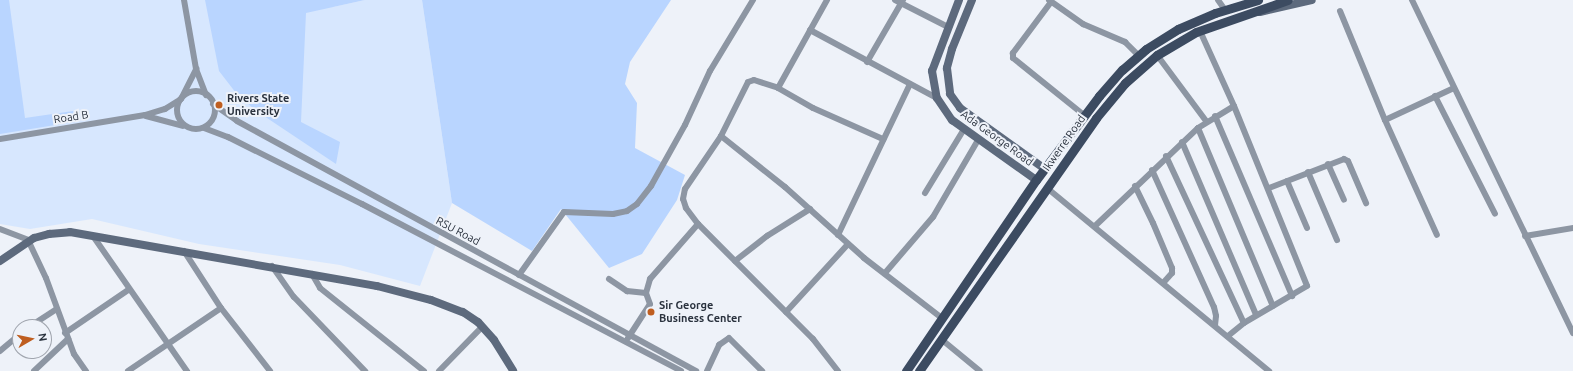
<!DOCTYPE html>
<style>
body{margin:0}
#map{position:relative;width:1573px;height:371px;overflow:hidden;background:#eef2f9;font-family:Ubuntu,sans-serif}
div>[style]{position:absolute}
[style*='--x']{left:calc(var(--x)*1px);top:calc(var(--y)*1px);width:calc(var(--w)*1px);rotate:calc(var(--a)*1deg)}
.built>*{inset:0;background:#d7e7fe}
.green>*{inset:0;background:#b9d5ff}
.street>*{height:6px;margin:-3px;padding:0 3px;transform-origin:3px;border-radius:3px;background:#8d96a3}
.street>.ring{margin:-3px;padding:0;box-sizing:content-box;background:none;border:6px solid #8d96a3;border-radius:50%}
.secondary>*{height:8px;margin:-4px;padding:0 4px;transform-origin:4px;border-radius:4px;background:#5d6a7d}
.primary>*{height:9px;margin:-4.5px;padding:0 4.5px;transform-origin:4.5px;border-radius:4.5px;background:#3c4b61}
.dots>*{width:11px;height:11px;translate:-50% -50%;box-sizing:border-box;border:2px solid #eef2f9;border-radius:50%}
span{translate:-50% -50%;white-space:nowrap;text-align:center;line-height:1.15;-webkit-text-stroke:4px #eef2f9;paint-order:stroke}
.poi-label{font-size:11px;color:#2a323e;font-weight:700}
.left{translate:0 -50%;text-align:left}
.street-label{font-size:11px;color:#2a323e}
.north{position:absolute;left:12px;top:319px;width:40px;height:40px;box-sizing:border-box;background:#eef2f9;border:1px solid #a0a5ae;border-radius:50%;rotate:81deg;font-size:11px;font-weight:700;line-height:16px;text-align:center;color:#2a323e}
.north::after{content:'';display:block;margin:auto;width:14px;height:18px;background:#bf5e20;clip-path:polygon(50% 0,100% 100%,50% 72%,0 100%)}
</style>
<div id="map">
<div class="built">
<div style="clip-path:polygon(0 0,333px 0,333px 7px,365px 0,422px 0,452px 203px,420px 286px,340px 265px,199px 244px,92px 219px,30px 229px,0 224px)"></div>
</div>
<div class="green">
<div style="clip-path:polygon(0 0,9px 0,25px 118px,73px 111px,74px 122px,0 134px)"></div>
<div style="clip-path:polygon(205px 0,365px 0,306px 13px,301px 122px,340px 142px,336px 164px,255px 110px,236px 93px,219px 71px)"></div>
<div style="clip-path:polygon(422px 0,671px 0,630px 62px,625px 84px,637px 103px,635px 148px,685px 175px,677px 200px,642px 254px,609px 268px,561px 209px,532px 251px,452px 203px)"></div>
</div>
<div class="street">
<div style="--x:184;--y:0;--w:70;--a:80.1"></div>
<div style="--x:196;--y:69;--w:28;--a:69"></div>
<div style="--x:895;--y:0;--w:59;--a:27"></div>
<div style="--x:1049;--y:0;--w:42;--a:35.2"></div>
<div style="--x:1083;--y:24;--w:46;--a:23.2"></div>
<div style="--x:1125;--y:42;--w:18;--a:45"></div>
<div style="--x:1218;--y:0;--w:12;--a:55"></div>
<div style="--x:1412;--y:0;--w:370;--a:64.2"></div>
<div style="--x:1051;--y:2;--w:64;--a:126.7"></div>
<div style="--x:1013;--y:53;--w:5;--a:90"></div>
<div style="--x:1013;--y:58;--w:91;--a:38.8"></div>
<div style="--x:1340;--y:11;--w:118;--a:67.6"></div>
<div style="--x:1385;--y:120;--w:126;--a:65.7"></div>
<div style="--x:810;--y:30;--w:144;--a:28.2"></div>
<div style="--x:1200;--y:31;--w:82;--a:65.6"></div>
<div style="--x:1234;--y:106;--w:194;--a:67.9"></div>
<div style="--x:1307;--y:286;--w:73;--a:149.6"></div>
<div style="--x:1244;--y:323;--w:21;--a:141"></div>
<div style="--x:1157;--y:55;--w:82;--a:53.4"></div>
<div style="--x:867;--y:62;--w:72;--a:-59.9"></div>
<div style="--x:778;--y:88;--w:101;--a:-60.9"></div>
<div class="ring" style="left:177px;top:91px;width:32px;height:32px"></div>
<div style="--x:1435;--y:96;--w:132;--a:63"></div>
<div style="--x:213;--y:104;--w:29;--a:35"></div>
<div style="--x:237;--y:121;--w:523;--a:28.58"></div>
<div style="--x:146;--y:116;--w:38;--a:15"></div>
<div style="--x:1215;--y:116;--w:196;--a:66.8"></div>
<div style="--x:1385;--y:120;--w:76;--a:-24.9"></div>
<div style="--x:204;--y:128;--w:26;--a:21"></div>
<div style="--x:228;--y:137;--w:150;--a:26.6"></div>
<div style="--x:362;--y:204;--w:360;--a:27.6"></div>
<div style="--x:1198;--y:128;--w:193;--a:67.2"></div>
<div style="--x:721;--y:136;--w:82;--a:38.6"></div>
<div style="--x:785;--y:187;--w:106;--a:41.9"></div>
<div style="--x:864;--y:258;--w:98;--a:37.6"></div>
<div style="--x:0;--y:139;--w:147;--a:-9.4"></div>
<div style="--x:145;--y:115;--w:21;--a:-17"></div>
<div style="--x:165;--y:109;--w:19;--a:-32"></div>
<div style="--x:181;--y:99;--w:34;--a:-63"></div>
<div style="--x:1182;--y:142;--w:188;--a:66.8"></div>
<div style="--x:1166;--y:156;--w:184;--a:65"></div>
<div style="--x:1328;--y:164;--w:39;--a:66"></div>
<div style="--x:1152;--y:170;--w:150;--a:65.7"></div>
<div style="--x:1214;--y:307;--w:9;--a:77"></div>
<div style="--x:1216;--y:316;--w:9;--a:96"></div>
<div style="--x:1308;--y:172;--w:74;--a:66.9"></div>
<div style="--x:1287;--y:181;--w:51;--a:66.9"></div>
<div style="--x:1135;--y:186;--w:41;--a:64.1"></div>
<div style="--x:1153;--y:223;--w:49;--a:67.1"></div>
<div style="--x:1172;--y:268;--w:5;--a:90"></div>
<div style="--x:1172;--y:273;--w:12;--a:132"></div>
<div style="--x:1047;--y:188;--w:288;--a:39.5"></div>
<div style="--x:1269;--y:188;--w:80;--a:-21.1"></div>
<div style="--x:1344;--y:159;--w:4;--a:27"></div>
<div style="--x:1348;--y:161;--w:46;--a:66.8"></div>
<div style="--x:925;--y:193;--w:75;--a:-58.6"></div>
<div style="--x:1095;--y:226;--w:142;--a:-43.6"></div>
<div style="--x:1198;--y:128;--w:42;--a:-31.4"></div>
<div style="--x:0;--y:229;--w:30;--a:21"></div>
<div style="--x:28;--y:240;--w:42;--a:64.7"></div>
<div style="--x:46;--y:278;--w:81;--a:69.8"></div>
<div style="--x:74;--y:354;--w:21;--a:55"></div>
<div style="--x:838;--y:235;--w:167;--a:-64.5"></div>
<div style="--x:93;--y:236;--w:165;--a:55.2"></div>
<div style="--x:1525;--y:236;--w:49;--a:-9.5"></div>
<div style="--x:184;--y:251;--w:68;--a:57"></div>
<div style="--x:221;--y:308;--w:80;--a:52.1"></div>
<div style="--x:735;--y:261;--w:41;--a:-38"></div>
<div style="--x:767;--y:236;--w:51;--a:-32.1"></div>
<div style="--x:272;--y:266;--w:38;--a:55"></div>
<div style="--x:294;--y:297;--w:103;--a:46.2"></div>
<div style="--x:885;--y:273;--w:74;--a:-49.4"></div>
<div style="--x:933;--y:217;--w:89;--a:-59.7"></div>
<div style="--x:312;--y:274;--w:16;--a:60"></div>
<div style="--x:320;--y:288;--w:133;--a:38.6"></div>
<div style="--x:519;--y:275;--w:77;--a:-54.5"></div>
<div style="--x:564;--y:212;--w:49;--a:2.3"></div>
<div style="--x:613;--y:214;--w:14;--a:-12"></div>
<div style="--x:627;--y:211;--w:12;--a:-35"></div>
<div style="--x:637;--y:204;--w:23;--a:-52"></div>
<div style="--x:651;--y:186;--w:70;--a:-60.9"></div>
<div style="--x:685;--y:125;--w:60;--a:-65.2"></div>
<div style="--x:710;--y:71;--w:83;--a:-58.8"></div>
<div style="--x:609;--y:279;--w:22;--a:34"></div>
<div style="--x:627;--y:291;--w:19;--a:6"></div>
<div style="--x:786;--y:312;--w:92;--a:-47.6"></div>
<div style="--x:29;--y:327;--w:33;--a:-33"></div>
<div style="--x:65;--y:333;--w:76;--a:-34.3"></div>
<div style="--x:628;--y:338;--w:40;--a:-57.1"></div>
<div style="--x:650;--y:304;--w:12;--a:-110"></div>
<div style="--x:646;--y:293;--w:15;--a:-74"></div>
<div style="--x:650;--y:279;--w:73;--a:-48.9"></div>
<div style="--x:941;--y:339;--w:50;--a:39.4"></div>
<div style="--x:0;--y:351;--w:26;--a:-40"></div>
<div style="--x:34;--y:371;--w:47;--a:-43.3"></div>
<div style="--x:128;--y:371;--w:112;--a:-34.1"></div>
<div style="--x:439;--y:371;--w:62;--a:-45.7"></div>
<div style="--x:707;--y:371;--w:29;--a:-65"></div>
<div style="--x:719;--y:345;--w:12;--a:-35"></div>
<div style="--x:729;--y:338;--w:47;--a:45"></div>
<div style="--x:838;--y:371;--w:41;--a:-128"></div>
<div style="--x:813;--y:339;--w:163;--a:-135"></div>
<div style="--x:698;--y:224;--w:20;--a:-127"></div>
<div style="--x:686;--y:208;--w:9;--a:-108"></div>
<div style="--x:683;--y:199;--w:10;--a:-79"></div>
<div style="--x:685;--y:189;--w:64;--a:-55.8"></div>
<div style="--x:721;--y:136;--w:60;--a:-63.4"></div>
<div style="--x:748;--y:82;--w:6;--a:-18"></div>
<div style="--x:754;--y:80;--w:25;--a:18"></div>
<div style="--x:778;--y:88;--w:40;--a:29.7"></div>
<div style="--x:813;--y:108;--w:77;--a:23.9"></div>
</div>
<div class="secondary">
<div style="--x:959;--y:0;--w:76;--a:110.8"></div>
<div style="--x:932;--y:71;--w:27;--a:80"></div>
<div style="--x:937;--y:98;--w:27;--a:56"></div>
<div style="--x:952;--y:120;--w:103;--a:35.5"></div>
<div style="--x:972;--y:0;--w:53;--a:112.2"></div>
<div style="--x:952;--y:49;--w:20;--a:105"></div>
<div style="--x:947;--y:68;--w:26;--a:83"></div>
<div style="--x:950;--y:94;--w:17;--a:54"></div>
<div style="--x:960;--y:108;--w:105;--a:35.7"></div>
<div style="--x:1260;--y:12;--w:53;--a:-13"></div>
<div style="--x:0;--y:261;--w:41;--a:-34.1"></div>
<div style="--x:34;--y:238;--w:16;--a:-15"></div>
<div style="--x:49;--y:234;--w:21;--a:-5"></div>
<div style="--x:70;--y:232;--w:312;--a:10"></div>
<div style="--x:377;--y:286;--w:56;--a:14.5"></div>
<div style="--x:431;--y:300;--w:34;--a:21"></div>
<div style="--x:463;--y:312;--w:18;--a:34"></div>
<div style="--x:478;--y:322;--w:24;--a:48"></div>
<div style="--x:494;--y:340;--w:36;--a:58"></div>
</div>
<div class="primary">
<div style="--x:906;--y:371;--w:231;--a:-55.8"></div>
<div style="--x:1036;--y:180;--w:105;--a:-53.1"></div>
<div style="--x:1099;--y:96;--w:35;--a:-49"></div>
<div style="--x:1122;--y:70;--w:32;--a:-41"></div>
<div style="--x:1146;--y:49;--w:38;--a:-32"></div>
<div style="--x:1178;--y:29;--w:40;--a:-23.4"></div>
<div style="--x:1215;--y:13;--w:45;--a:-16.8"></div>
<div style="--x:919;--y:371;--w:309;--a:-55"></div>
<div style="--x:1096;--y:118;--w:45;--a:-50.4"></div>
<div style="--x:1125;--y:83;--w:43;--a:-41.2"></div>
<div style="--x:1157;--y:55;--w:45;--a:-30.5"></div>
<div style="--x:1196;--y:32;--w:97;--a:-19.2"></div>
</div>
<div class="dots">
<div style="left:219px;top:105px;background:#bf5e20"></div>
<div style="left:651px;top:312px;background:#bf5e20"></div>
</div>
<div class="poi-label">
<span class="left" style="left:227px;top:105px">Rivers State<br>University</span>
<span class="left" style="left:659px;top:312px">Sir George<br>Business Center</span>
</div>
<div class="street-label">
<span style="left:71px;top:117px;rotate:-9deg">Road B</span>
<span style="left:997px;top:138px;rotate:36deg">Ada George Road</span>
<span style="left:1064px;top:143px;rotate:-55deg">Ikwerre Road</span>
<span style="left:458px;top:231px;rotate:28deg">RSU Road</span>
</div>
<div class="north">N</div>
</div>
